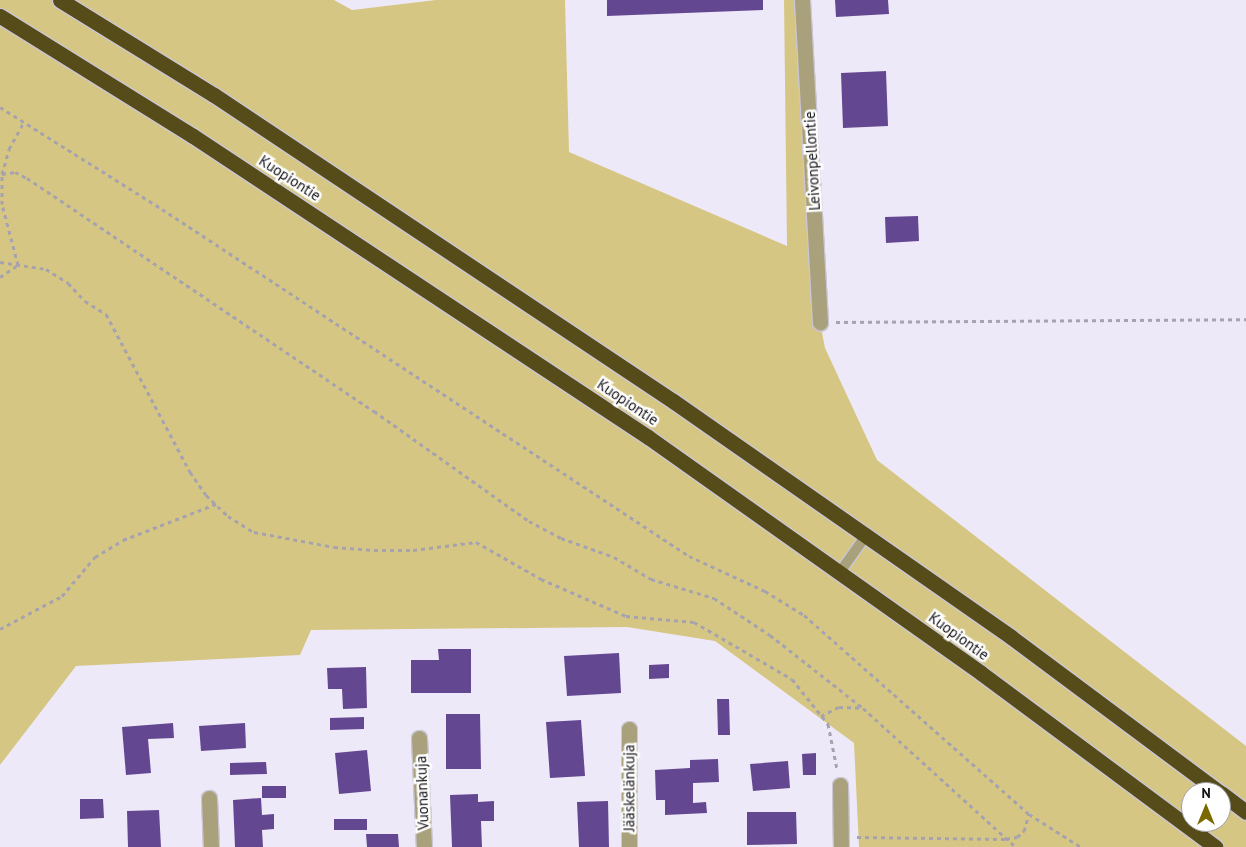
<!DOCTYPE html>
<meta charset="utf-8">
<style>
body{margin:0}
#map{position:relative;width:1246px;height:847px;overflow:hidden;background:#eee9f8;font-family:"PT Sans",sans-serif}
div>[style]{position:absolute}
[style*='--x']{left:calc(var(--x)*1px);top:calc(var(--y)*1px);width:calc(var(--w)*1px);rotate:calc(var(--a)*1deg)}
.green>*{inset:0;background:#d5c783}
.building>*{inset:0;background:#644791}
.path>*{height:3px;margin-top:-1.5px;transform-origin:0;background:repeating-linear-gradient(90deg,#a6a2ae 0 4px,transparent 0 8px)}
.roads{filter:drop-shadow(1px 0 #cbc6d4) drop-shadow(-1px 0 #cbc6d4) drop-shadow(0 1px #cbc6d4) drop-shadow(0 -1px #cbc6d4)}
.service>*{height:10px;margin:-5px;padding:0 5px;transform-origin:5px;border-radius:5px;background:#a9a17b}
.minor>*{height:15px;margin:-7.5px;padding:0 7.5px;transform-origin:7.5px;border-radius:7.5px;background:#a9a17b}
.motorway>*{height:15px;margin:-7.5px;padding:0 7.5px;transform-origin:7.5px;border-radius:7.5px;background:#564c19}
span{translate:-50% -50%;white-space:nowrap;text-align:center;line-height:1.15;-webkit-text-stroke:5px #fff;paint-order:stroke}
.street-label{font-size:15px;color:#110f14}
.north{position:absolute;left:1181px;top:782px;width:50px;height:50px;box-sizing:border-box;background:#fff;border:1px solid #a09fa1;border-radius:50%;rotate:0deg;font-size:14px;font-weight:700;line-height:20px;text-align:center;color:#110f14}
.north::after{content:'';display:block;margin:auto;width:18px;height:22px;background:#7a6900;clip-path:polygon(50% 0,100% 100%,50% 72%,0 100%)}
</style>
<div id="map">
<div class="green">
<div style="clip-path:polygon(evenodd,0 0,334px 0,352px 10px,436px 0,565px 0,569px 152px,787px 246px,784px 0,802px 0,820px 322px,825px 348px,877px 460px,1246px 746px,1246px 847px,859px 847px,854px 743px,715px 641px,627px 627px,311px 630px,300px 655px,76px 666px,0 765px,0 0,1191px 792px,1221px 792px,1221px 822px,1191px 822px,1191px 792px)"></div>
</div>
<div class="building">
<div style="clip-path:polygon(607px 0,763px 0,763px 10px,607px 16px)"></div>
<div style="clip-path:polygon(835px 0,888px 0,889px 14px,836px 17px)"></div>
<div style="clip-path:polygon(886px 71px,888px 126px,843px 128px,841px 73px)"></div>
<div style="clip-path:polygon(918px 216px,919px 241px,886px 243px,885px 217px)"></div>
<div style="clip-path:polygon(438px 649px,471px 649px,471px 693px,411px 693px,411px 660px,439px 660px)"></div>
<div style="clip-path:polygon(619px 653px,621px 693px,567px 696px,564px 656px)"></div>
<div style="clip-path:polygon(669px 664px,669px 678px,649px 679px,649px 665px)"></div>
<div style="clip-path:polygon(366px 667px,367px 708px,343px 709px,342px 689px,328px 689px,327px 668px)"></div>
<div style="clip-path:polygon(717px 699px,729px 699px,730px 735px,718px 735px)"></div>
<div style="clip-path:polygon(446px 714px,480px 714px,481px 769px,446px 769px)"></div>
<div style="clip-path:polygon(364px 717px,364px 729px,330px 730px,330px 718px)"></div>
<div style="clip-path:polygon(581px 720px,585px 776px,550px 778px,546px 722px)"></div>
<div style="clip-path:polygon(173px 723px,174px 738px,148px 739px,151px 773px,126px 775px,122px 727px)"></div>
<div style="clip-path:polygon(245px 723px,246px 748px,201px 751px,199px 726px)"></div>
<div style="clip-path:polygon(367px 750px,371px 791px,339px 794px,335px 753px)"></div>
<div style="clip-path:polygon(816px 753px,816px 775px,803px 775px,802px 754px)"></div>
<div style="clip-path:polygon(718px 759px,719px 782px,693px 783px,693px 803px,706px 802px,707px 813px,665px 815px,665px 800px,656px 800px,655px 770px,690px 768px,690px 760px)"></div>
<div style="clip-path:polygon(788px 761px,790px 788px,753px 791px,750px 764px)"></div>
<div style="clip-path:polygon(266px 762px,267px 774px,230px 775px,230px 763px)"></div>
<div style="clip-path:polygon(262px 786px,286px 786px,286px 798px,262px 798px)"></div>
<div style="clip-path:polygon(478px 794px,478px 802px,494px 801px,494px 821px,481px 821px,482px 847px,452px 847px,450px 795px)"></div>
<div style="clip-path:polygon(261px 798px,262px 815px,274px 814px,274px 829px,262px 830px,263px 847px,235px 847px,233px 800px)"></div>
<div style="clip-path:polygon(80px 799px,103px 799px,104px 818px,80px 819px)"></div>
<div style="clip-path:polygon(608px 801px,609px 847px,579px 847px,577px 802px)"></div>
<div style="clip-path:polygon(159px 810px,161px 847px,128px 847px,127px 811px)"></div>
<div style="clip-path:polygon(747px 812px,796px 812px,797px 844px,747px 845px)"></div>
<div style="clip-path:polygon(334px 819px,367px 819px,367px 830px,334px 830px)"></div>
<div style="clip-path:polygon(366px 834px,398px 834px,399px 847px,367px 847px)"></div>
</div>
<div class="path">
<div style="--x:0;--y:107;--w:191;--a:32.2"></div>
<div style="--x:162;--y:209;--w:631;--a:33.36"></div>
<div style="--x:689;--y:556;--w:84;--a:24.7"></div>
<div style="--x:765;--y:591;--w:46;--a:31.6"></div>
<div style="--x:804;--y:615;--w:300;--a:41.5"></div>
<div style="--x:1029;--y:814;--w:62;--a:32.4"></div>
<div style="--x:2;--y:174;--w:13;--a:-9"></div>
<div style="--x:15;--y:172;--w:13;--a:27"></div>
<div style="--x:27;--y:178;--w:418;--a:33.9"></div>
<div style="--x:374;--y:411;--w:190;--a:35.4"></div>
<div style="--x:529;--y:521;--w:36;--a:28"></div>
<div style="--x:561;--y:538;--w:56;--a:19.7"></div>
<div style="--x:614;--y:557;--w:43;--a:30.7"></div>
<div style="--x:651;--y:579;--w:66;--a:16.8"></div>
<div style="--x:714;--y:598;--w:67;--a:33.5"></div>
<div style="--x:770;--y:635;--w:118;--a:38.1"></div>
<div style="--x:0;--y:262;--w:47;--a:8.7"></div>
<div style="--x:46;--y:269;--w:26;--a:32"></div>
<div style="--x:68;--y:283;--w:25;--a:47"></div>
<div style="--x:85;--y:301;--w:25;--a:32"></div>
<div style="--x:106;--y:314;--w:179;--a:62"></div>
<div style="--x:190;--y:472;--w:28;--a:55"></div>
<div style="--x:206;--y:495;--w:30;--a:44"></div>
<div style="--x:228;--y:516;--w:31;--a:32"></div>
<div style="--x:254;--y:532;--w:81;--a:10.6"></div>
<div style="--x:334;--y:547;--w:40;--a:4.3"></div>
<div style="--x:374;--y:550;--w:39;--a:0"></div>
<div style="--x:413;--y:550;--w:64;--a:-7.2"></div>
<div style="--x:476;--y:542;--w:75;--a:29.6"></div>
<div style="--x:541;--y:579;--w:93;--a:23.5"></div>
<div style="--x:626;--y:616;--w:68;--a:5"></div>
<div style="--x:694;--y:622;--w:113;--a:30.2"></div>
<div style="--x:792;--y:679;--w:58;--a:51.3"></div>
<div style="--x:828;--y:724;--w:46;--a:78.7"></div>
<div style="--x:18;--y:265;--w:63;--a:-104.7"></div>
<div style="--x:2;--y:204;--w:30;--a:-90"></div>
<div style="--x:2;--y:174;--w:26;--a:-74"></div>
<div style="--x:9;--y:149;--w:31;--a:-61"></div>
<div style="--x:0;--y:277;--w:22;--a:-34"></div>
<div style="--x:836;--y:322;--w:410;--a:-0.4"></div>
<div style="--x:0;--y:629;--w:70;--a:-28"></div>
<div style="--x:62;--y:596;--w:51;--a:-49.8"></div>
<div style="--x:95;--y:557;--w:33;--a:-31"></div>
<div style="--x:123;--y:540;--w:100;--a:-21.2"></div>
<div style="--x:821;--y:716;--w:20;--a:-27"></div>
<div style="--x:839;--y:707;--w:24;--a:2"></div>
<div style="--x:863;--y:708;--w:207;--a:42.3"></div>
<div style="--x:857;--y:837;--w:149;--a:0.8"></div>
<div style="--x:1006;--y:839;--w:11;--a:-10"></div>
<div style="--x:1017;--y:837;--w:9;--a:-41"></div>
<div style="--x:1024;--y:831;--w:18;--a:-74"></div>
</div>
<div class="roads">
<div class="service">
<div style="--x:840;--y:572;--w:47;--a:-54.6"></div>
</div>
<div class="minor">
<div style="--x:802;--y:0;--w:323;--a:86.8"></div>
<div style="--x:629;--y:729;--w:118;--a:90"></div>
<div style="--x:419;--y:738;--w:109;--a:87.4"></div>
<div style="--x:840;--y:785;--w:62;--a:89.1"></div>
<div style="--x:209;--y:798;--w:49;--a:87.7"></div>
</div>
<div class="motorway">
<div style="--x:60;--y:0;--w:181;--a:31.7"></div>
<div style="--x:214;--y:95;--w:552;--a:33.69"></div>
<div style="--x:673;--y:401;--w:412;--a:34.9"></div>
<div style="--x:1011;--y:637;--w:259;--a:36.7"></div>
<div style="--x:0;--y:16;--w:227;--a:31.9"></div>
<div style="--x:193;--y:136;--w:546;--a:33.49"></div>
<div style="--x:648;--y:437;--w:408;--a:35.3"></div>
<div style="--x:981;--y:673;--w:292;--a:36.6"></div>
<div style="--x:1221;--y:793;--w:31;--a:37"></div>
</div>
</div>
<div class="street-label">
<span style="left:812px;top:161px;rotate:-93deg">Leivonpellontie</span>
<span style="left:290px;top:178px;rotate:33deg">Kuopiontie</span>
<span style="left:628px;top:402px;rotate:34deg">Kuopiontie</span>
<span style="left:959px;top:636px;rotate:36deg">Kuopiontie</span>
<span style="left:629px;top:788px;rotate:-90deg">Jääskelänkuja</span>
<span style="left:422px;top:793px;rotate:-92deg">Vuonankuja</span>
</div>
<div class="north">N</div>
</div>
